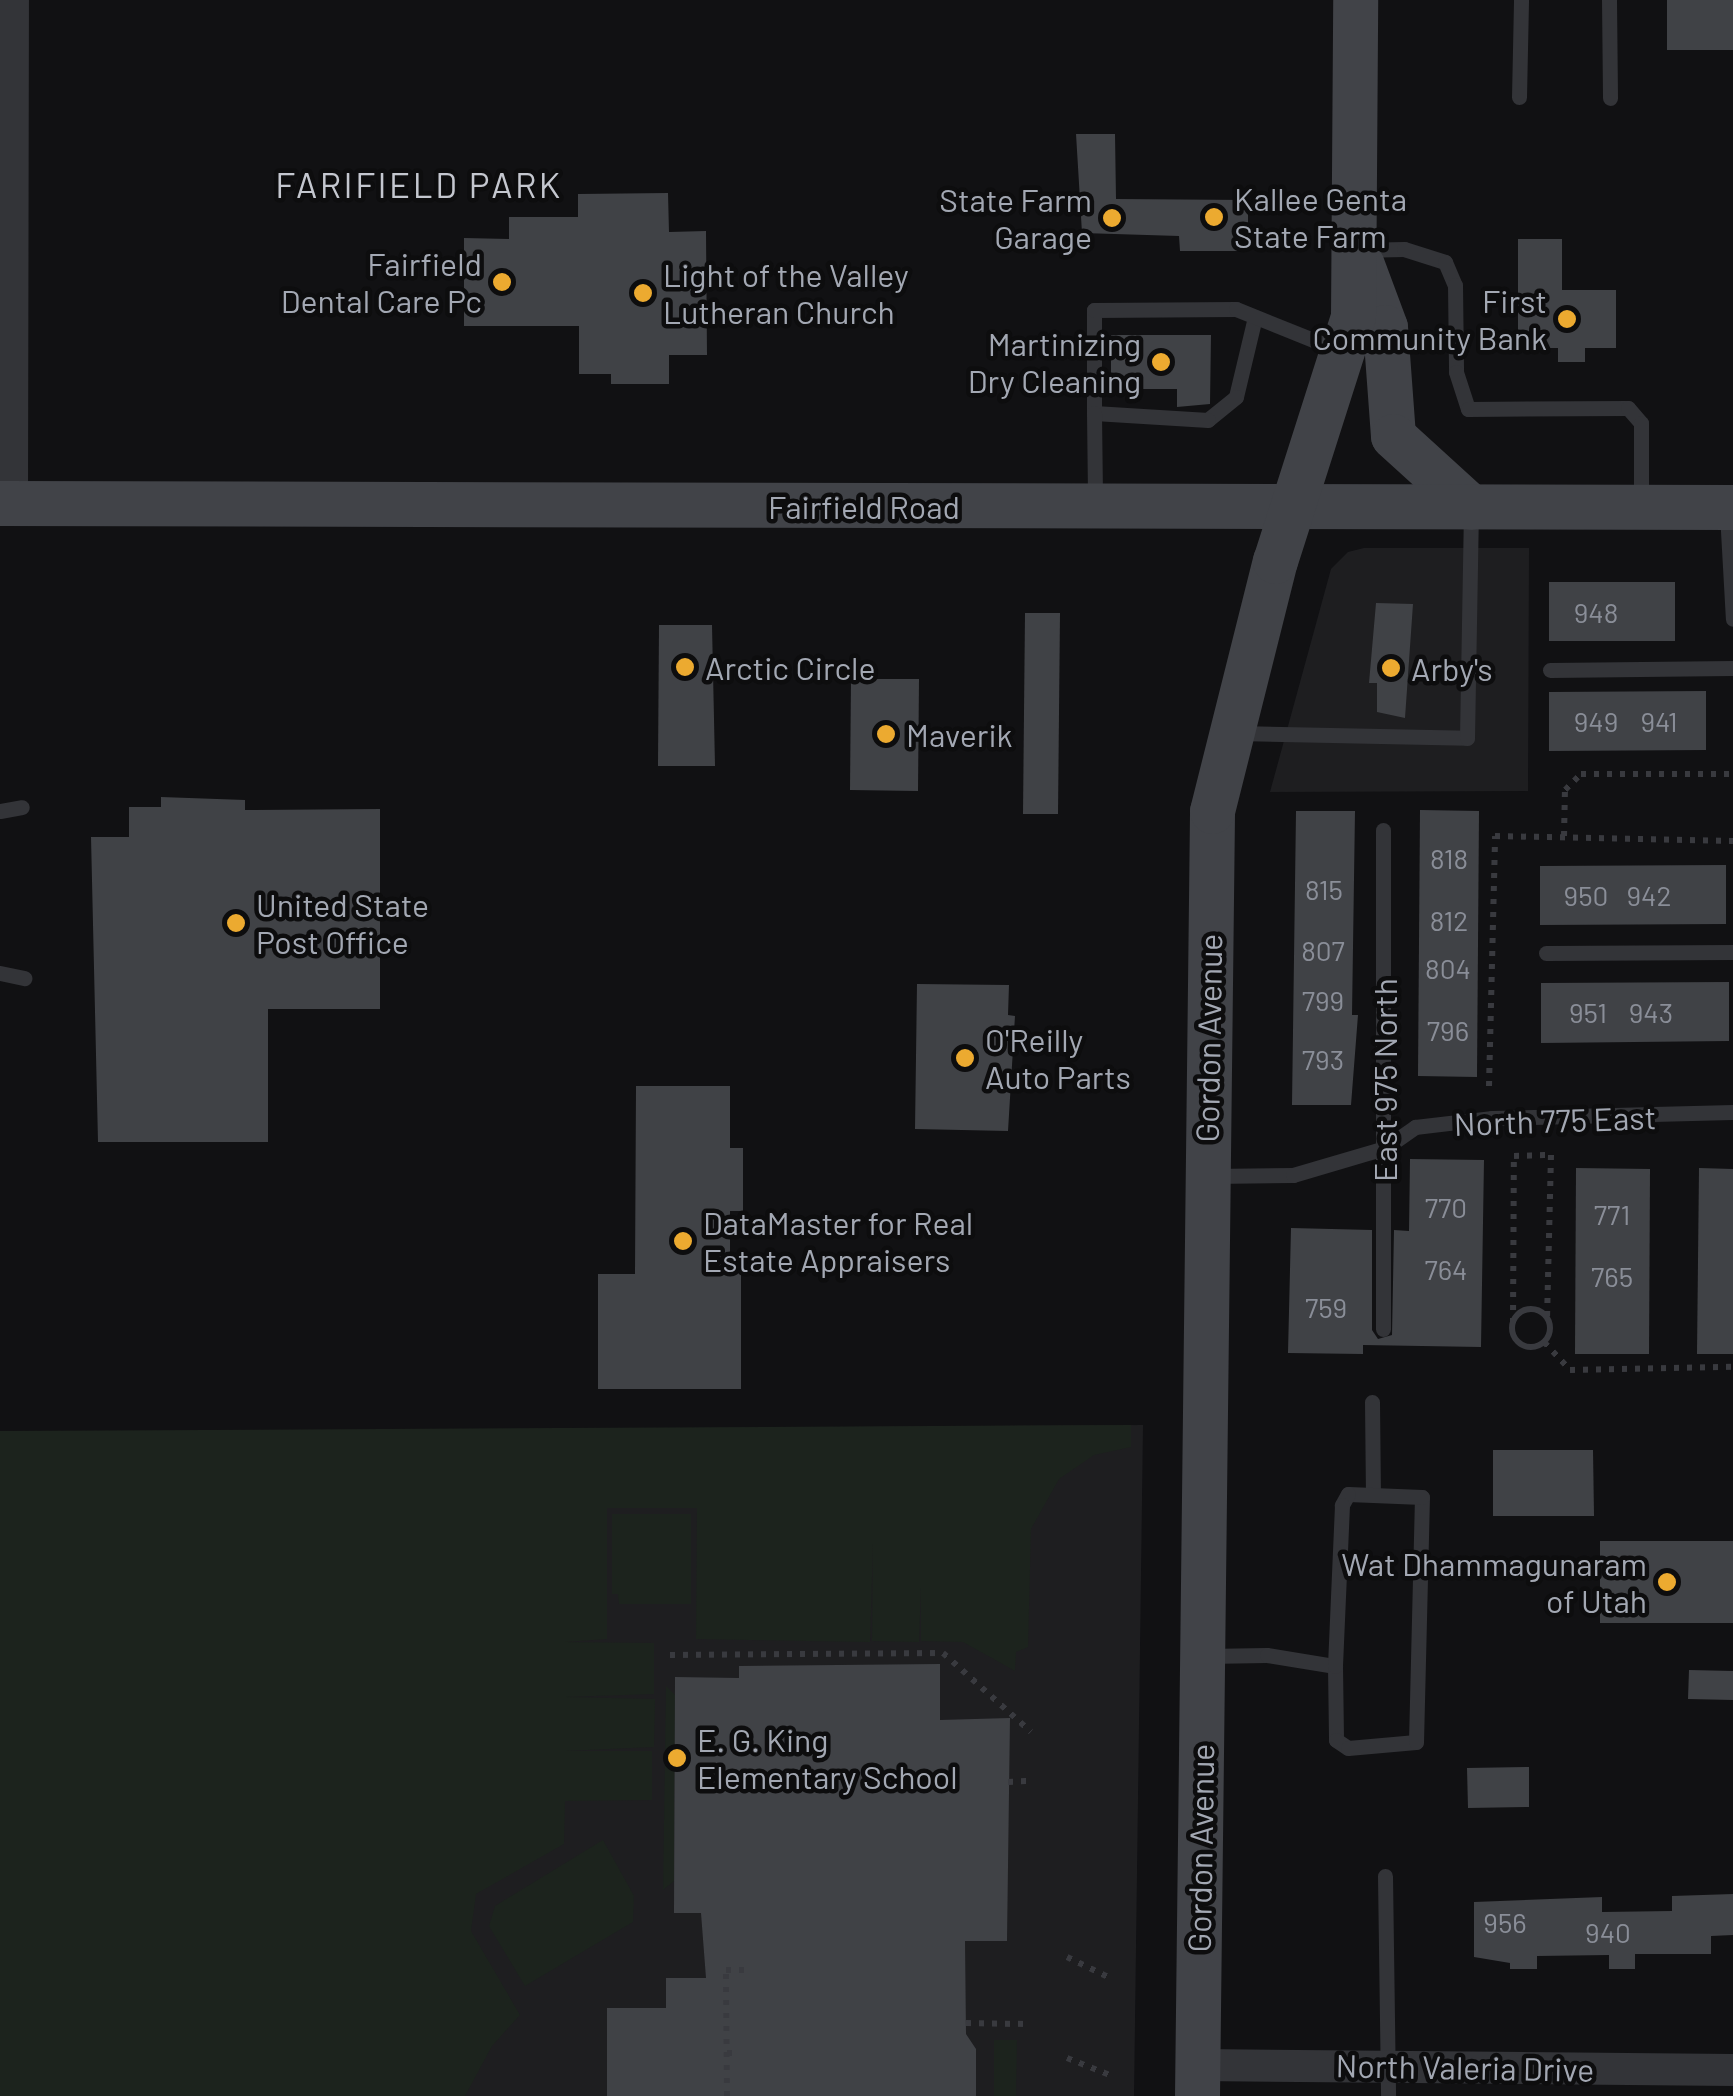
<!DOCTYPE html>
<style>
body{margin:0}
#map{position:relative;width:1733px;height:2096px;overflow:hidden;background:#111113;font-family:Barlow,sans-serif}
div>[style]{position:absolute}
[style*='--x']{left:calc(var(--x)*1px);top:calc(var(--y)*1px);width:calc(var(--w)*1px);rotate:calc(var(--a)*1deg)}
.built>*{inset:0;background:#1e1e20}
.green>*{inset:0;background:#1c231d}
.building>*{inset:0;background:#404246}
.path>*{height:6px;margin-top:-3px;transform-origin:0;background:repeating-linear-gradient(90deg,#393a3f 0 5px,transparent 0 13px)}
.path>.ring{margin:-3px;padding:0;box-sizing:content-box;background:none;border:6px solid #393a3f;border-radius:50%}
.service>*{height:15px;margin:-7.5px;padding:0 7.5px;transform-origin:7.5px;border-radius:7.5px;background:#333438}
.minor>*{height:32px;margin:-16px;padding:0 16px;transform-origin:16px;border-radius:16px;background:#333438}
.secondary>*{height:45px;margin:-22.5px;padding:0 22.5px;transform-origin:22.5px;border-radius:22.5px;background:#414348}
.dots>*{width:28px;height:28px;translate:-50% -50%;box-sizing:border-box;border:5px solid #0d0d0e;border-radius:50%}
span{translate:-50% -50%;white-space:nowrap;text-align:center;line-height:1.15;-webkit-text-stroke:9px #0d0d0e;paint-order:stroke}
.number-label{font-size:28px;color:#8a8e98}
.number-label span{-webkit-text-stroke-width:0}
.poi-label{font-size:32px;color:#a3a8b3}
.left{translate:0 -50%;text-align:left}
.right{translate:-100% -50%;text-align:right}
.street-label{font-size:32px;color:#a3a8b3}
.neighbourhood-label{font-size:35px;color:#c4c7cf;letter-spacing:2.5px}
</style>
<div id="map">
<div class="built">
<div style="clip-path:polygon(1364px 548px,1529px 548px,1528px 791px,1270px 792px,1331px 569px,1348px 552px)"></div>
<div style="clip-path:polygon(1143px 1425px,1134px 2096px,408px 2096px,53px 1432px)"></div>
</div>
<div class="green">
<div style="clip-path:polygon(1131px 1425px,1131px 1447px,1094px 1455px,1059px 1479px,1031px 1529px,1028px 1647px,1016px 1652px,1015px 1671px,963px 1642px,921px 1641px,921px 1587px,919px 1642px,872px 1641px,873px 1543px,870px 1642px,696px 1639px,697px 1508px,607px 1508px,607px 1639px,565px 1642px,654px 1643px,654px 1694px,565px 1697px,655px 1699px,654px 1747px,565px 1751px,652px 1751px,652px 1800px,565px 1801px,564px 1844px,476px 1894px,471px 1931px,520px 2015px,492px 2046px,465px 2096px,0 2096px,0 1431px)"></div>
<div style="clip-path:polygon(612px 1514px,691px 1514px,691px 1604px,619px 1604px,618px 1594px,612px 1594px)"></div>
<div style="clip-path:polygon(666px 1686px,675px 1695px,674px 1881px,663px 1890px)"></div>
<div style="clip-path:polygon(603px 1840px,634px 1896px,633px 1922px,525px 1986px,489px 1926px,495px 1906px)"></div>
<div style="clip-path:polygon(994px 2040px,1017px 2040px,1016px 2096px,994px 2096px)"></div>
</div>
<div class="building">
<div style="clip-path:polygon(1667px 0,1733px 0,1733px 50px,1667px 50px)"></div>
<div style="clip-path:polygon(1076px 134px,1115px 134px,1116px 199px,1248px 200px,1248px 234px,1237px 234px,1237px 251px,1180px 251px,1179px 236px,1082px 233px)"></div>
<div style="clip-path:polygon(668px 193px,669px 232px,706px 231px,707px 355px,669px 355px,669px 384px,611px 384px,611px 374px,579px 374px,579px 326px,464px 326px,464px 238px,509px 239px,509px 217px,578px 217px,578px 194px)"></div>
<div style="clip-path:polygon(1518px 239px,1562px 239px,1562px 290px,1616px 290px,1616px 348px,1585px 348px,1585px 362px,1558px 362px,1558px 348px,1518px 348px)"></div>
<div style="clip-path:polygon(1111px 335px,1211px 335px,1210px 404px,1177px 407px,1177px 389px,1111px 389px)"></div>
<div style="clip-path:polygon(1549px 582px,1675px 582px,1675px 641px,1549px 641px)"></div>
<div style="clip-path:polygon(1376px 603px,1413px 604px,1405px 718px,1377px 712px,1377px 683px,1369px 683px)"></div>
<div style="clip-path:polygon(1025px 613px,1060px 613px,1058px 814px,1023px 814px)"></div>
<div style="clip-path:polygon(659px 625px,712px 625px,715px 766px,658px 766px)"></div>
<div style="clip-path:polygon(851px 679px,919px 679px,918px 791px,850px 790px)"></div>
<div style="clip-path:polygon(1706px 691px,1706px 750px,1549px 751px,1549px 692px)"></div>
<div style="clip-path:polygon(161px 797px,245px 800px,245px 810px,380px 809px,380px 1009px,268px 1009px,268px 1142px,98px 1142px,91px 837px,129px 837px,129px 807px,161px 807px)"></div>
<div style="clip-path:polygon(1420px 810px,1479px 811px,1477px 1077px,1418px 1076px)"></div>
<div style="clip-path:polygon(1296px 811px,1355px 811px,1352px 1015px,1358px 1015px,1351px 1105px,1292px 1105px)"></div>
<div style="clip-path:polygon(1726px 865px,1726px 924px,1540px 925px,1540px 866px)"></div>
<div style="clip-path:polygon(1729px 982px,1729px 1041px,1541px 1043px,1541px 983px)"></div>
<div style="clip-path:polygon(917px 984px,1009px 985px,1008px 1015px,1015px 1016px,1008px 1131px,915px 1129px)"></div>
<div style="clip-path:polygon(636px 1086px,730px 1086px,730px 1148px,743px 1148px,743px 1211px,730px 1211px,730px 1271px,741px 1271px,741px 1389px,598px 1389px,598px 1274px,635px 1274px)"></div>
<div style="clip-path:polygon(1410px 1159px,1484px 1160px,1481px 1347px,1363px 1345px,1363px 1354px,1288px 1353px,1291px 1228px,1372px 1230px,1372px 1330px,1378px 1339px,1392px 1335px,1394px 1230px,1409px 1231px)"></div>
<div style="clip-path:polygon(1576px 1168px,1650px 1169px,1649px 1354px,1575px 1354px)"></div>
<div style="clip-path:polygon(1699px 1168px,1733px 1169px,1733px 1354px,1697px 1354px)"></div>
<div style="clip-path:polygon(1493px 1450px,1593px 1450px,1594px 1516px,1493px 1516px)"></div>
<div style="clip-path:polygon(1600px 1541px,1733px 1541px,1733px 1623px,1600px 1623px)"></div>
<div style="clip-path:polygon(940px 1664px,940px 1720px,1010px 1718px,1007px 1941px,965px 1941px,966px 2034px,976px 2049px,976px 2096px,607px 2096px,607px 2008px,666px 2008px,666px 1978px,706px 1978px,701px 1913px,674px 1913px,675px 1677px,739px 1678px,739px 1666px)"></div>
<div style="clip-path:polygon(1689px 1670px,1733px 1671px,1733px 1700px,1688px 1699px)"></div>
<div style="clip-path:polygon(1529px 1767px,1529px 1807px,1468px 1808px,1467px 1768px)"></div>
<div style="clip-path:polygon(1733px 1894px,1733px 1935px,1711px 1936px,1711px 1954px,1635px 1954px,1635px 1969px,1609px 1969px,1609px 1955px,1537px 1956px,1537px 1969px,1510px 1969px,1510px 1963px,1474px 1957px,1474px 1902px,1602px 1897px,1602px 1912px,1672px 1911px,1672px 1896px)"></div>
</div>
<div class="path">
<div style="--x:1564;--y:836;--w:46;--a:-88.8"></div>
<div style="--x:1565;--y:790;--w:23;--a:-45"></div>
<div style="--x:1581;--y:774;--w:152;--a:0"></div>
<div style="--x:1489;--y:1086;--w:250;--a:-88.6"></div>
<div style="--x:1495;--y:836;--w:238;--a:1.2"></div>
<div class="ring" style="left:1512px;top:1309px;width:32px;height:32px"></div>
<div style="--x:1513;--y:1323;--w:167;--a:-89.7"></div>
<div style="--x:1514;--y:1156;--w:37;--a:-2"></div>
<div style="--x:1551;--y:1155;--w:163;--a:91.4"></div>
<div style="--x:1544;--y:1342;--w:38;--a:47"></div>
<div style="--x:1570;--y:1370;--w:163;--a:-1.1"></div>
<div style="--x:670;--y:1655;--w:273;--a:-0.4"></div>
<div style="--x:943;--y:1653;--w:118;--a:41.9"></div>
<div style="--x:1008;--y:1782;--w:22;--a:-3"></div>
<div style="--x:1067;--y:1957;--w:48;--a:26"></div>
<div style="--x:966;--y:2023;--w:60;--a:1"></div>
<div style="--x:727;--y:2053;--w:13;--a:0"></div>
<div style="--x:1067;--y:2058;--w:46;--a:21.6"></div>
<div style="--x:727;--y:2096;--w:126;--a:-90.5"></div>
<div style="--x:726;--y:1970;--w:25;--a:0"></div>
</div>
<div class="service">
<div style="--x:1609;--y:0;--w:98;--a:89.4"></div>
<div style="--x:1519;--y:97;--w:97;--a:-88.8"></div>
<div style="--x:1357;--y:250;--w:47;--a:-1.2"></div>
<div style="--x:1404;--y:249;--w:43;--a:17.6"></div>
<div style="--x:1445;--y:262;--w:25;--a:67"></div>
<div style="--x:1455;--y:285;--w:87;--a:89.3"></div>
<div style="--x:1456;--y:372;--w:39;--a:72"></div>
<div style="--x:1468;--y:409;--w:160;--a:-0.4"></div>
<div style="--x:1628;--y:408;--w:20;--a:49"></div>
<div style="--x:1641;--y:423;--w:80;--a:90"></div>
<div style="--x:1255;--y:317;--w:82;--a:103.4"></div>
<div style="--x:1236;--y:397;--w:36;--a:141"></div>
<div style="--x:1208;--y:420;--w:114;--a:-176.5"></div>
<div style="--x:1094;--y:413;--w:103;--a:-90"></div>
<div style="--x:1094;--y:310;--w:142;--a:-0.4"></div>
<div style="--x:1236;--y:309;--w:110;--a:21.9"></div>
<div style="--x:1094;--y:413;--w:86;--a:89.3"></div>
<div style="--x:1727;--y:513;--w:106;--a:86.8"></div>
<div style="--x:1550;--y:670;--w:183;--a:-0.6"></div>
<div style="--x:1237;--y:733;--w:230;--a:1.2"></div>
<div style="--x:1467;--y:738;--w:227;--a:-89"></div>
<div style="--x:0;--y:811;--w:22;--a:-10"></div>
<div style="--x:1383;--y:830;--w:499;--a:90"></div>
<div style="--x:1546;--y:953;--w:187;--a:-0.3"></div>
<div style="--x:0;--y:973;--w:25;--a:12"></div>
<div style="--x:1211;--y:1176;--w:82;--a:-0.7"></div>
<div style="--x:1293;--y:1175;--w:96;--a:-16.4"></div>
<div style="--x:1385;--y:1148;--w:37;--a:-35"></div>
<div style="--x:1415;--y:1127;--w:78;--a:-6.7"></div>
<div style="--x:1492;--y:1118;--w:241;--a:-1.4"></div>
<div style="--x:1372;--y:1402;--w:91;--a:89.4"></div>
<div style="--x:1206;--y:1656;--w:61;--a:-0.9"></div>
<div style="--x:1267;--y:1655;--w:69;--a:9.2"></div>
<div style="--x:1335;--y:1666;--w:74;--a:89.2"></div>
<div style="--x:1336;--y:1740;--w:14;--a:34"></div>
<div style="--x:1348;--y:1748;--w:68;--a:-5"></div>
<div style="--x:1416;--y:1742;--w:245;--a:-88.6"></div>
<div style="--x:1422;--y:1497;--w:74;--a:-177.7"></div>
<div style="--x:1348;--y:1494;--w:13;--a:119"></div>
<div style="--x:1342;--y:1505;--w:161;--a:92.5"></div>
<div style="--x:1385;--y:1876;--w:220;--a:89.2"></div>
</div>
<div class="minor">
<div style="--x:12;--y:503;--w:503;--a:-89.89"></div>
<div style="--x:1198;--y:2065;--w:535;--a:0.54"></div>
</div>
<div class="secondary">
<div style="--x:1362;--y:265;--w:66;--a:69.6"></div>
<div style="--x:1385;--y:327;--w:109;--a:85.8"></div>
<div style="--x:1393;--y:436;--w:105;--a:42.3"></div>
<div style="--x:0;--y:503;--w:1733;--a:0.13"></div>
<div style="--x:1197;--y:2096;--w:1285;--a:-89.33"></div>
<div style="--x:1212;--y:811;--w:258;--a:-75.9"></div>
<div style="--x:1275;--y:561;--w:256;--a:-72.3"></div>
<div style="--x:1353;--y:317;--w:317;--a:-89.6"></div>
</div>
<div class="dots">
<div style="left:1214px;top:217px;background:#ecaa30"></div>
<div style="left:1112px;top:218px;background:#ecaa30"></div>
<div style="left:502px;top:282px;background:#ecaa30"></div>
<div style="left:643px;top:293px;background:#ecaa30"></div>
<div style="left:1567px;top:319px;background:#ecaa30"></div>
<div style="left:1161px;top:362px;background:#ecaa30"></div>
<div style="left:685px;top:667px;background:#ecaa30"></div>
<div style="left:1391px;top:668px;background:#ecaa30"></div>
<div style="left:886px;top:734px;background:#ecaa30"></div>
<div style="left:236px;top:923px;background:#ecaa30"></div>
<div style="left:965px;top:1058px;background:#ecaa30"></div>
<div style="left:683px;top:1241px;background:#ecaa30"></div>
<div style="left:1667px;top:1582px;background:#ecaa30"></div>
<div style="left:677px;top:1758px;background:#ecaa30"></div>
</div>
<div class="number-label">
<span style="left:1596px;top:612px">948</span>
<span style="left:1596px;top:721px">949</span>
<span style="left:1659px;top:721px">941</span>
<span style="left:1449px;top:858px">818</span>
<span style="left:1324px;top:889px">815</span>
<span style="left:1586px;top:895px">950</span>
<span style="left:1649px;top:895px">942</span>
<span style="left:1449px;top:920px">812</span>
<span style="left:1323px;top:950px">807</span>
<span style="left:1448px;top:968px">804</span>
<span style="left:1323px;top:1000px">799</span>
<span style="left:1588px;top:1012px">951</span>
<span style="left:1651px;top:1012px">943</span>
<span style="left:1448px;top:1030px">796</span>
<span style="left:1323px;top:1059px">793</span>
<span style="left:1446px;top:1207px">770</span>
<span style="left:1612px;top:1214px">771</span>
<span style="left:1446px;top:1269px">764</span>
<span style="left:1612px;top:1276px">765</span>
<span style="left:1326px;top:1307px">759</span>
<span style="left:1505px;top:1922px">956</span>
<span style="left:1608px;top:1932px">940</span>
</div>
<div class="poi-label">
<span class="left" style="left:1234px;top:217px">Kallee Genta<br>State Farm</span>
<span class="right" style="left:1092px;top:218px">State Farm<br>Garage</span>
<span class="right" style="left:482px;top:282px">Fairfield<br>Dental Care Pc</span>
<span class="left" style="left:663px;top:293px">Light of the Valley<br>Lutheran Church</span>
<span class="right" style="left:1547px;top:319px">First<br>Community Bank</span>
<span class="right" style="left:1141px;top:362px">Martinizing<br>Dry Cleaning</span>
<span class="left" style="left:705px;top:667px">Arctic Circle</span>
<span class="left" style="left:1411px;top:668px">Arby's</span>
<span class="left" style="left:906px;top:734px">Maverik</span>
<span class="left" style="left:256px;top:923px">United State<br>Post Office</span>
<span class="left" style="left:985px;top:1058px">O'Reilly<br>Auto Parts</span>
<span class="left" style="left:703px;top:1241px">DataMaster for Real<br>Estate Appraisers</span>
<span class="right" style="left:1647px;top:1582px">Wat Dhammagunaram<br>of Utah</span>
<span class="left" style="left:697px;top:1758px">E. G. King<br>Elementary School</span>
</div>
<div class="street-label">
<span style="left:864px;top:506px">Fairfield Road</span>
<span style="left:1208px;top:1038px;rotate:-89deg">Gordon Avenue</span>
<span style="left:1384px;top:1080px;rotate:-90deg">East 975 North</span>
<span style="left:1555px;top:1120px;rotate:-2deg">North 775 East</span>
<span style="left:1200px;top:1848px;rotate:-89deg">Gordon Avenue</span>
<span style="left:1465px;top:2067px;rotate:1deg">North Valeria Drive</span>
</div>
<div class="neighbourhood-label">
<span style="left:419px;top:184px">FARIFIELD PARK</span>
</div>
</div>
